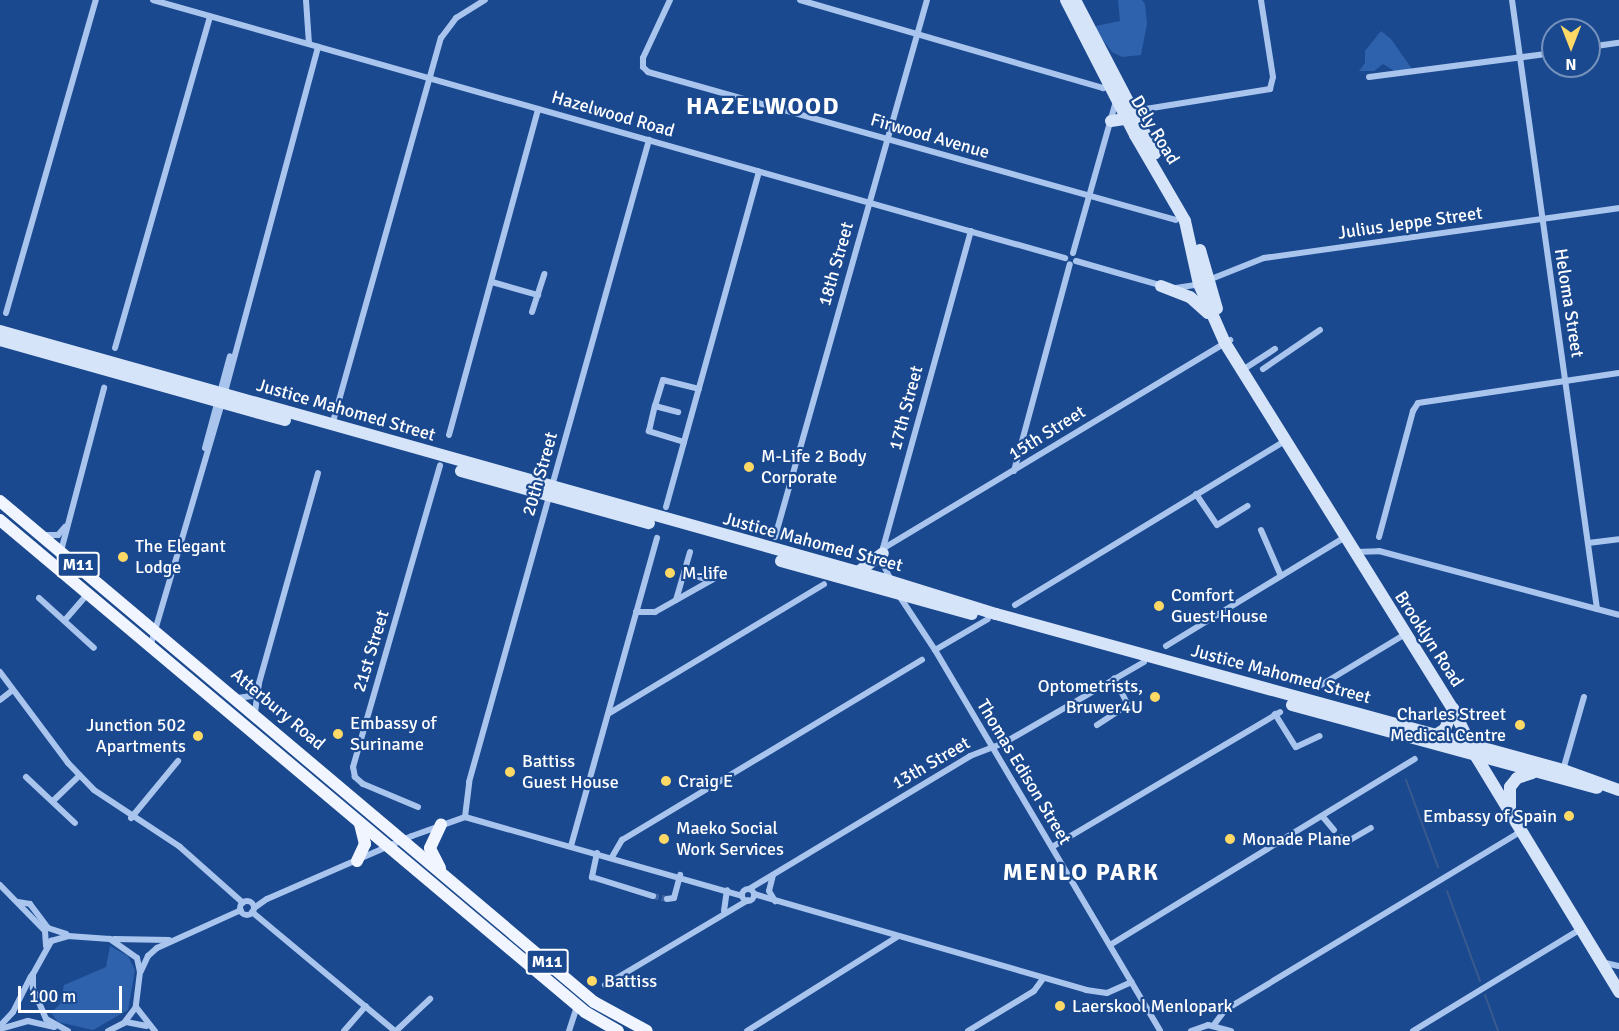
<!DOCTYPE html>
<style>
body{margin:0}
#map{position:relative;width:1619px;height:1031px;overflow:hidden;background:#1b498f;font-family:Signika,sans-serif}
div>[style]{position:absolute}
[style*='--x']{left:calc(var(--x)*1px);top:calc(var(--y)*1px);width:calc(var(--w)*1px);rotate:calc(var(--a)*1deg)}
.green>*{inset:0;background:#2e62ad}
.stream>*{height:2px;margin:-1px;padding:0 1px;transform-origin:1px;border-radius:1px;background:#395a8e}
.minor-tunnel>*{height:6px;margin-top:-3px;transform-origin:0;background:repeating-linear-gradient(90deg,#3d64a0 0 6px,transparent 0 9px)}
.minor>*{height:6px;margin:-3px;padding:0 3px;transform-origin:3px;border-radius:3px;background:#a9c5ee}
.minor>.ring{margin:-3px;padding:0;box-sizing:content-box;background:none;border:6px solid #a9c5ee;border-radius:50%}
.secondary>*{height:12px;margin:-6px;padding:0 6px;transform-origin:6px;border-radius:6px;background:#d6e4fa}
.primary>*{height:12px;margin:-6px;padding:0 6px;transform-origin:6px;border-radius:6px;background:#f0f5ff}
.dots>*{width:16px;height:16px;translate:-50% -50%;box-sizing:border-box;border:3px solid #1b498f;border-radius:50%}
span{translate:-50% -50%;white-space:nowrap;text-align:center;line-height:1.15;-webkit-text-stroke:4.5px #1b498f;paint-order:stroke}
.shield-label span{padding:2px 4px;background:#1b498f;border:2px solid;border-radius:4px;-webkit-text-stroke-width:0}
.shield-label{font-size:16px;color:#fff;font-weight:700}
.street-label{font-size:18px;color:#fff}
.poi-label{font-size:18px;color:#fff}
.left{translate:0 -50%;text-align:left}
.right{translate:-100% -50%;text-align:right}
.district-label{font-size:24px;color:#fff;font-weight:700;letter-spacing:1.5px}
.north{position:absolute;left:1541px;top:18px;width:60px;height:60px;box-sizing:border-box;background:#1b498f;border:2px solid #7692bc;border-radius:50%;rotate:180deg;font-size:16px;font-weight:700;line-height:24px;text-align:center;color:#fff}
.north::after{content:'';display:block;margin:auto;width:21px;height:27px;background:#ffd966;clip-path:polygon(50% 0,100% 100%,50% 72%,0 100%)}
.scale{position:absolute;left:18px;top:986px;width:104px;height:27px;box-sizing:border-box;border:3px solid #fff;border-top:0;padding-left:8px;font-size:18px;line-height:21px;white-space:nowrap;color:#fff;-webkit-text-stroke:4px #1b498f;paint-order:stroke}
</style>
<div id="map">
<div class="green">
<div style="clip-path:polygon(1118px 0,1142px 0,1145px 4px,1147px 24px,1141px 55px,1122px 57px,1112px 52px,1096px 31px,1096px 26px,1120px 21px)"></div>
<div style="clip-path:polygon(1381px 31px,1391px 39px,1412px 69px,1401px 75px,1383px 64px,1374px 71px,1359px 71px,1365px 63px,1365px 51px)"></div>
<div style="clip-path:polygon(110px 946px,128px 956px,135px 970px,128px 1010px,93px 1030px,58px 1022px,51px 1013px,60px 1004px,64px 985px,106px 967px)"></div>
</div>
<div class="stream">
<div style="--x:1406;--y:780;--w:93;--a:69.8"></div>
<div style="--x:1447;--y:891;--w:96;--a:69.9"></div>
<div style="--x:1485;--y:995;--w:38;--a:70"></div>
</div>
<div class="minor-tunnel">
<div style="--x:653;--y:896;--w:14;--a:12"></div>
</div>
<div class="minor">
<div style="--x:153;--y:0;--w:948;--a:15.8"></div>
<div style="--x:306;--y:0;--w:44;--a:86.1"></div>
<div style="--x:670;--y:0;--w:64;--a:115"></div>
<div style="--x:643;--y:58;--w:9;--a:90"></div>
<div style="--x:643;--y:67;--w:7;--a:45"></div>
<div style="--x:648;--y:72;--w:548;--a:15.66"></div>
<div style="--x:800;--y:0;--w:316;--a:16.2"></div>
<div style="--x:1103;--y:88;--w:6;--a:-39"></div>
<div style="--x:1512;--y:0;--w:615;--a:82.05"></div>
<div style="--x:1589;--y:47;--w:30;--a:-8"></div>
<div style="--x:1369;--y:77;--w:186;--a:-7.4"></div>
<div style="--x:1133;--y:111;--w:139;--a:-9.1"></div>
<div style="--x:1270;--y:89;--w:12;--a:-76"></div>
<div style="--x:1273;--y:77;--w:78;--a:-98.9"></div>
<div style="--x:1073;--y:253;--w:158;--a:-74.2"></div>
<div style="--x:1076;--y:261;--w:91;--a:16"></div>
<div style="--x:492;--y:282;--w:48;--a:15.8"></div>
<div style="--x:1176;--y:288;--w:20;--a:-9"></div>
<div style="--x:1196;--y:285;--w:73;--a:-21.7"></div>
<div style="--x:1264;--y:258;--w:359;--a:-8"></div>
<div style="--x:532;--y:312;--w:40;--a:-72"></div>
<div style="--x:6;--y:313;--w:326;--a:-74"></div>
<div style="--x:115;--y:348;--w:345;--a:-74"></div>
<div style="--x:1244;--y:369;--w:37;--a:-33"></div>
<div style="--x:1263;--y:369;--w:69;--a:-34.4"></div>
<div style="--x:655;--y:406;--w:24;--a:15"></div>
<div style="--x:334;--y:418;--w:395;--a:-74.3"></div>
<div style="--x:441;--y:38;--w:25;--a:-53"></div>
<div style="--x:456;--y:18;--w:34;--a:-32"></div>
<div style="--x:449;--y:435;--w:338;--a:-74.7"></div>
<div style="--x:684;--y:442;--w:37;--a:-163"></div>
<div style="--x:649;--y:431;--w:26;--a:-77"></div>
<div style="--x:655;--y:406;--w:27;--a:-73"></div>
<div style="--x:663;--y:380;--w:37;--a:14"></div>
<div style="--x:205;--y:448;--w:95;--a:-74.8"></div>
<div style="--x:1014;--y:471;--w:214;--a:-74.9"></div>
<div style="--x:1196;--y:494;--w:37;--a:56"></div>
<div style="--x:1217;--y:525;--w:36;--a:-32"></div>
<div style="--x:666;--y:507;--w:348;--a:-74.5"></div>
<div style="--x:1261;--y:530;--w:50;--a:66.5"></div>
<div style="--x:43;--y:535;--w:15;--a:0"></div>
<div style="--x:58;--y:535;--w:11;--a:-49"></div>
<div style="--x:775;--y:537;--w:558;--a:-74.2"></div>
<div style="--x:1379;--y:537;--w:131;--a:-74.9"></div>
<div style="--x:1413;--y:411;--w:9;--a:-58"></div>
<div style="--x:1418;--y:403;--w:203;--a:-8.5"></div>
<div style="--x:1588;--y:543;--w:31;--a:-7"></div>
<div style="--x:884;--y:548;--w:404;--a:-31"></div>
<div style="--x:61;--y:551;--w:169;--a:-75.2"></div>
<div style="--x:1354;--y:552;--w:25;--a:-2"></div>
<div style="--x:1379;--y:551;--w:248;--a:14.9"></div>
<div style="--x:684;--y:573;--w:28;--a:15"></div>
<div style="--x:891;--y:580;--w:16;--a:-117"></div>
<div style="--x:884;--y:566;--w:18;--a:-93"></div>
<div style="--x:883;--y:548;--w:329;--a:-74.5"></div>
<div style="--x:900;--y:597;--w:64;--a:56.6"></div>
<div style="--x:935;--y:650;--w:442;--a:59.4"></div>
<div style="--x:39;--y:598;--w:74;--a:42.3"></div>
<div style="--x:676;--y:600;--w:50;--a:-73.7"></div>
<div style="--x:1015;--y:605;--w:317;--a:-31.3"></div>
<div style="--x:636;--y:612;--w:19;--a:0"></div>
<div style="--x:655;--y:612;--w:69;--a:-29.5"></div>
<div style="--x:65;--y:620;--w:35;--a:-49"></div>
<div style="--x:151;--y:644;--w:251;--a:-73.6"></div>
<div style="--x:222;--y:403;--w:369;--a:-74.9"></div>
<div style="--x:1166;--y:646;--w:210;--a:-31.3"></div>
<div style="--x:935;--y:650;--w:61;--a:-30.3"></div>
<div style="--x:0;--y:672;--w:114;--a:53.2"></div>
<div style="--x:68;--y:763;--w:37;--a:46"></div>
<div style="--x:94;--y:790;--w:103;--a:33.5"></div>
<div style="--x:180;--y:847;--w:84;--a:41.6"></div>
<div style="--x:1316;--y:688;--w:103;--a:-31.1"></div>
<div style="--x:237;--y:698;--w:15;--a:-8"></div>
<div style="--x:252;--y:696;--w:12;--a:-59"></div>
<div style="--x:0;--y:700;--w:16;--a:-38"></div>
<div style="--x:255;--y:712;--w:29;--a:-82"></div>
<div style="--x:259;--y:683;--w:218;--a:-74.3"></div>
<div style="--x:608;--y:714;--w:252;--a:-31"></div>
<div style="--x:1275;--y:714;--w:39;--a:58"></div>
<div style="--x:1296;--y:747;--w:26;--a:-25"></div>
<div style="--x:1097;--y:725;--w:37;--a:-33"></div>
<div style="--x:1128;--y:705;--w:30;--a:-117"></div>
<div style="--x:1563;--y:770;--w:76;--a:-74"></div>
<div style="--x:26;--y:777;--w:67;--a:43.2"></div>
<div style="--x:53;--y:801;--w:37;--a:-44"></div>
<div style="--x:418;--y:807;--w:60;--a:-157.3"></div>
<div style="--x:363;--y:784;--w:11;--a:-139"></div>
<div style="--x:355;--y:777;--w:10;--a:-101"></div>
<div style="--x:353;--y:767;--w:314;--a:-73.9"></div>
<div style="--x:465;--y:817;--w:35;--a:-83"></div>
<div style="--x:469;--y:782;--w:667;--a:-74.34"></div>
<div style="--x:1323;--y:817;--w:17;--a:50"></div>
<div style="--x:131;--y:818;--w:74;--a:-50.5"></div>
<div style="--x:1339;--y:837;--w:11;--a:15"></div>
<div style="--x:1350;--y:840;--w:24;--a:-30"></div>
<div style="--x:571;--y:846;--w:320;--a:-74.4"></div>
<div style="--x:1052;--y:847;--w:265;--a:-30.6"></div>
<div style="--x:597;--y:853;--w:25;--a:102"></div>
<div style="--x:592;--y:877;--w:64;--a:17.3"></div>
<div style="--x:612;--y:857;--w:20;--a:-60"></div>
<div style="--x:622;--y:840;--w:350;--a:-31"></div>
<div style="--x:773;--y:875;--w:16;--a:104"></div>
<div style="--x:769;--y:891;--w:12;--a:59"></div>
<div style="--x:0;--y:885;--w:64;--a:45.6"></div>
<div style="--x:45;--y:931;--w:15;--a:86"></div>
<div style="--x:749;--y:889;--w:258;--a:-31"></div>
<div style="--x:970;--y:756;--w:34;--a:-21"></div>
<div style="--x:1002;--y:744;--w:164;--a:-30"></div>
<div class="ring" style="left:742px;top:889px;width:6px;height:6px"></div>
<div style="--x:754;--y:894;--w:346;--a:16.1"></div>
<div style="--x:1086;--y:990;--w:21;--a:8"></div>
<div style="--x:1107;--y:993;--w:27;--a:-24"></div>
<div style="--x:667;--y:899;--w:7;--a:-8"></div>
<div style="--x:674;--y:898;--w:24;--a:-75"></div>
<div class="ring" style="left:240px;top:901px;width:8px;height:8px"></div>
<div style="--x:18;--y:902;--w:12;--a:9"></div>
<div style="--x:30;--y:904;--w:30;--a:53"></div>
<div style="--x:48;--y:928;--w:19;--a:18"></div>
<div style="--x:254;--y:908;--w:16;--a:-35"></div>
<div style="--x:267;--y:899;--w:158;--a:-23.5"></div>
<div style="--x:412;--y:836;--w:56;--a:-19.7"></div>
<div style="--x:465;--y:817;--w:288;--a:15.9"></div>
<div style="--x:724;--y:911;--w:21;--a:-82"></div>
<div style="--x:252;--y:912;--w:186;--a:39.8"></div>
<div style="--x:114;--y:939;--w:55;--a:1"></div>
<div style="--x:1110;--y:945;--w:357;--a:-31.4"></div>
<div style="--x:1601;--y:962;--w:18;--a:13"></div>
<div style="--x:141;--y:971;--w:17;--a:-65"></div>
<div style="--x:148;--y:956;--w:12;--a:-42"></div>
<div style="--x:157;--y:948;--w:92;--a:-24.3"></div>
<div style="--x:605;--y:985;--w:166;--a:-30.7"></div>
<div style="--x:136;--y:1007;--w:31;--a:52"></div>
<div style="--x:126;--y:1022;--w:21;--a:11"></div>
<div style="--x:0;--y:1026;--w:19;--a:-47"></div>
<div style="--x:13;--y:1012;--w:40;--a:-63.4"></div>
<div style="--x:1213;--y:1026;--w:20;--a:-53"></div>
<div style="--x:1225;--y:1010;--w:347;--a:-31.1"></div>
<div style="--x:0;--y:1029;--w:29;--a:-16"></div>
<div style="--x:28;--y:1021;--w:27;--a:13"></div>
<div style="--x:68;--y:1031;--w:25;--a:-151"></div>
<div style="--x:46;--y:1019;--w:34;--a:-113"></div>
<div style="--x:33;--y:988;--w:14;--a:-90"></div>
<div style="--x:33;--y:974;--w:38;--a:-61"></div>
<div style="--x:51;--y:941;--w:18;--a:-16"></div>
<div style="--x:68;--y:936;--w:42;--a:4.1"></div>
<div style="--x:110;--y:939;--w:33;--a:35"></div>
<div style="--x:137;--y:958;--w:14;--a:78"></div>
<div style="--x:140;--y:972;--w:35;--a:97"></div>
<div style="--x:136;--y:1007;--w:20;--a:127"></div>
<div style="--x:124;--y:1023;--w:18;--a:153"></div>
<div style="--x:344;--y:1031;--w:33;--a:-49"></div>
<div style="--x:396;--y:1031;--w:47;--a:-43.3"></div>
<div style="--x:569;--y:1031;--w:26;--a:-72"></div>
<div style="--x:747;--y:1031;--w:177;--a:-32.1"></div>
<div style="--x:968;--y:1031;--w:77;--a:-31.2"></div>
<div style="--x:1034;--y:991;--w:14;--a:-54"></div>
<div style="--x:1191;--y:1031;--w:18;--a:-19"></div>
<div style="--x:1208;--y:1025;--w:24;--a:15"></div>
<div style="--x:1413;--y:1031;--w:197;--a:-31.3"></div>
</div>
<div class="secondary">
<div style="--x:1066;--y:0;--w:152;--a:62.9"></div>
<div style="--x:1135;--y:135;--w:99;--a:59.8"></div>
<div style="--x:1185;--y:221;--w:65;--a:77.5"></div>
<div style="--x:1199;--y:284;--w:64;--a:66.2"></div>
<div style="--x:1225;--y:343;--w:431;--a:58.1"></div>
<div style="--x:1453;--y:709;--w:55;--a:63.9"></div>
<div style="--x:1477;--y:758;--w:274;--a:58.7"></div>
<div style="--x:1075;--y:0;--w:173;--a:62.4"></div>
<div style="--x:1111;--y:121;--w:15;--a:-8"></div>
<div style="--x:1200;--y:250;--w:61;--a:73.9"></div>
<div style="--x:1161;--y:286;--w:31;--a:21"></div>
<div style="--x:1190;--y:297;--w:24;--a:42"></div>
<div style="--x:0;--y:331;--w:917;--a:15.69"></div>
<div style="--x:883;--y:579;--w:118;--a:17.2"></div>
<div style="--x:996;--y:614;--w:588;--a:15.38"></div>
<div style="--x:1563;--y:770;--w:59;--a:19.7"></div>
<div style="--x:0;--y:340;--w:296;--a:15.7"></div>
<div style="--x:461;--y:471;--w:195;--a:15.5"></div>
<div style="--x:781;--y:561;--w:198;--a:15.5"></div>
<div style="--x:858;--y:572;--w:31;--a:-37"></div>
<div style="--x:1292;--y:705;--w:316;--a:15.2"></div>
<div style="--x:1434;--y:736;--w:13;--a:-32"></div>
<div style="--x:1445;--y:729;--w:22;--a:-68"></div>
<div style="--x:1510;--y:807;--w:20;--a:-90"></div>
<div style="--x:1510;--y:787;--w:11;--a:-52"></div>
<div style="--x:1517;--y:778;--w:16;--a:-18"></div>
</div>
<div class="primary">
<div style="--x:0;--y:501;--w:777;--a:40.15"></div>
<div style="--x:594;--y:1002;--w:60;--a:28.7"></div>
<div style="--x:0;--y:520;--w:764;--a:40.06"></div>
<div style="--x:585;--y:1012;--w:38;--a:30"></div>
<div style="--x:357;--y:861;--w:19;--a:-65"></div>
<div style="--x:365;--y:844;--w:21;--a:-104"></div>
<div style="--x:440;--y:868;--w:22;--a:-117"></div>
<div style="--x:430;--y:848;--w:26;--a:-65"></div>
</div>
<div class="dots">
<div style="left:749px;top:467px;background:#ffd966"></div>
<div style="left:123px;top:557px;background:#ffd966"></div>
<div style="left:670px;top:573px;background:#ffd966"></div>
<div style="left:1159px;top:606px;background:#ffd966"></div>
<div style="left:1155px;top:697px;background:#ffd966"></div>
<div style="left:1520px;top:725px;background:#ffd966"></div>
<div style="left:338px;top:734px;background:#ffd966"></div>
<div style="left:198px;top:736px;background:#ffd966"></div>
<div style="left:510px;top:772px;background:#ffd966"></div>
<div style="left:666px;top:781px;background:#ffd966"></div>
<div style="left:1569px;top:816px;background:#ffd966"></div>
<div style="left:664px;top:839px;background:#ffd966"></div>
<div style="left:1230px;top:839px;background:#ffd966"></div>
<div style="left:592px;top:981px;background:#ffd966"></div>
<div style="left:1060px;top:1006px;background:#ffd966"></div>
</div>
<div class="shield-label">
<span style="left:78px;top:565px">M11</span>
<span style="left:547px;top:962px">M11</span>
</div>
<div class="street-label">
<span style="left:613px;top:114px;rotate:16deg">Hazelwood Road</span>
<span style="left:1155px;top:130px;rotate:59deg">Dely Road</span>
<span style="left:930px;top:136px;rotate:16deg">Firwood Avenue</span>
<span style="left:1410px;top:223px;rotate:-8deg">Julius Jeppe Street</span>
<span style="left:836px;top:264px;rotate:-74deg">18th Street</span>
<span style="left:1569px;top:303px;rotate:81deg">Heloma Street</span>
<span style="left:906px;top:408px;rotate:-75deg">17th Street</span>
<span style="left:346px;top:410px;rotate:16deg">Justice Mahomed Street</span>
<span style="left:1047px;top:433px;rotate:-32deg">15th Street</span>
<span style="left:540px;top:474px;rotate:-74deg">20th Street</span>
<span style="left:813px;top:542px;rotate:15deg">Justice Mahomed Street</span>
<span style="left:1429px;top:639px;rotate:57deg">Brooklyn Road</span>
<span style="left:371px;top:651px;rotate:-73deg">21st Street</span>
<span style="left:1281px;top:674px;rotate:15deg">Justice Mahomed Street</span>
<span style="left:278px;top:709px;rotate:40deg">Atterbury Road</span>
<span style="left:931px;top:763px;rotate:-30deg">13th Street</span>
<span style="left:1024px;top:772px;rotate:59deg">Thomas Edison Street</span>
</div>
<div class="poi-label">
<span class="left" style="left:761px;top:467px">M-Life 2 Body<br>Corporate</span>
<span class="left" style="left:135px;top:557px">The Elegant<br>Lodge</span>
<span class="left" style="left:682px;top:573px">M-life</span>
<span class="left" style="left:1171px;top:606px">Comfort<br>Guest House</span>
<span class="right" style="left:1143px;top:697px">Optometrists,<br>Bruwer4U</span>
<span class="right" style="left:1506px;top:725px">Charles Street<br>Medical Centre</span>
<span class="left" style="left:350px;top:734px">Embassy of<br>Suriname</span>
<span class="right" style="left:186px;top:736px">Junction 502<br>Apartments</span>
<span class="left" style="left:522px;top:772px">Battiss<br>Guest House</span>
<span class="left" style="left:678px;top:781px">Craig E</span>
<span class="right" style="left:1557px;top:816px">Embassy of Spain</span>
<span class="left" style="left:676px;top:839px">Maeko Social<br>Work Services</span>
<span class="left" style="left:1242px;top:839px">Monade Plane</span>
<span class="left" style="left:604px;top:981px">Battiss</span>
<span class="left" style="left:1072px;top:1006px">Laerskool Menlopark</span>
</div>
<div class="district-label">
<span style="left:763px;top:107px">HAZELWOOD</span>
<span style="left:1081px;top:873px">MENLO PARK</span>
</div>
<div class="north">N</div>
<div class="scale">100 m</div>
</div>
